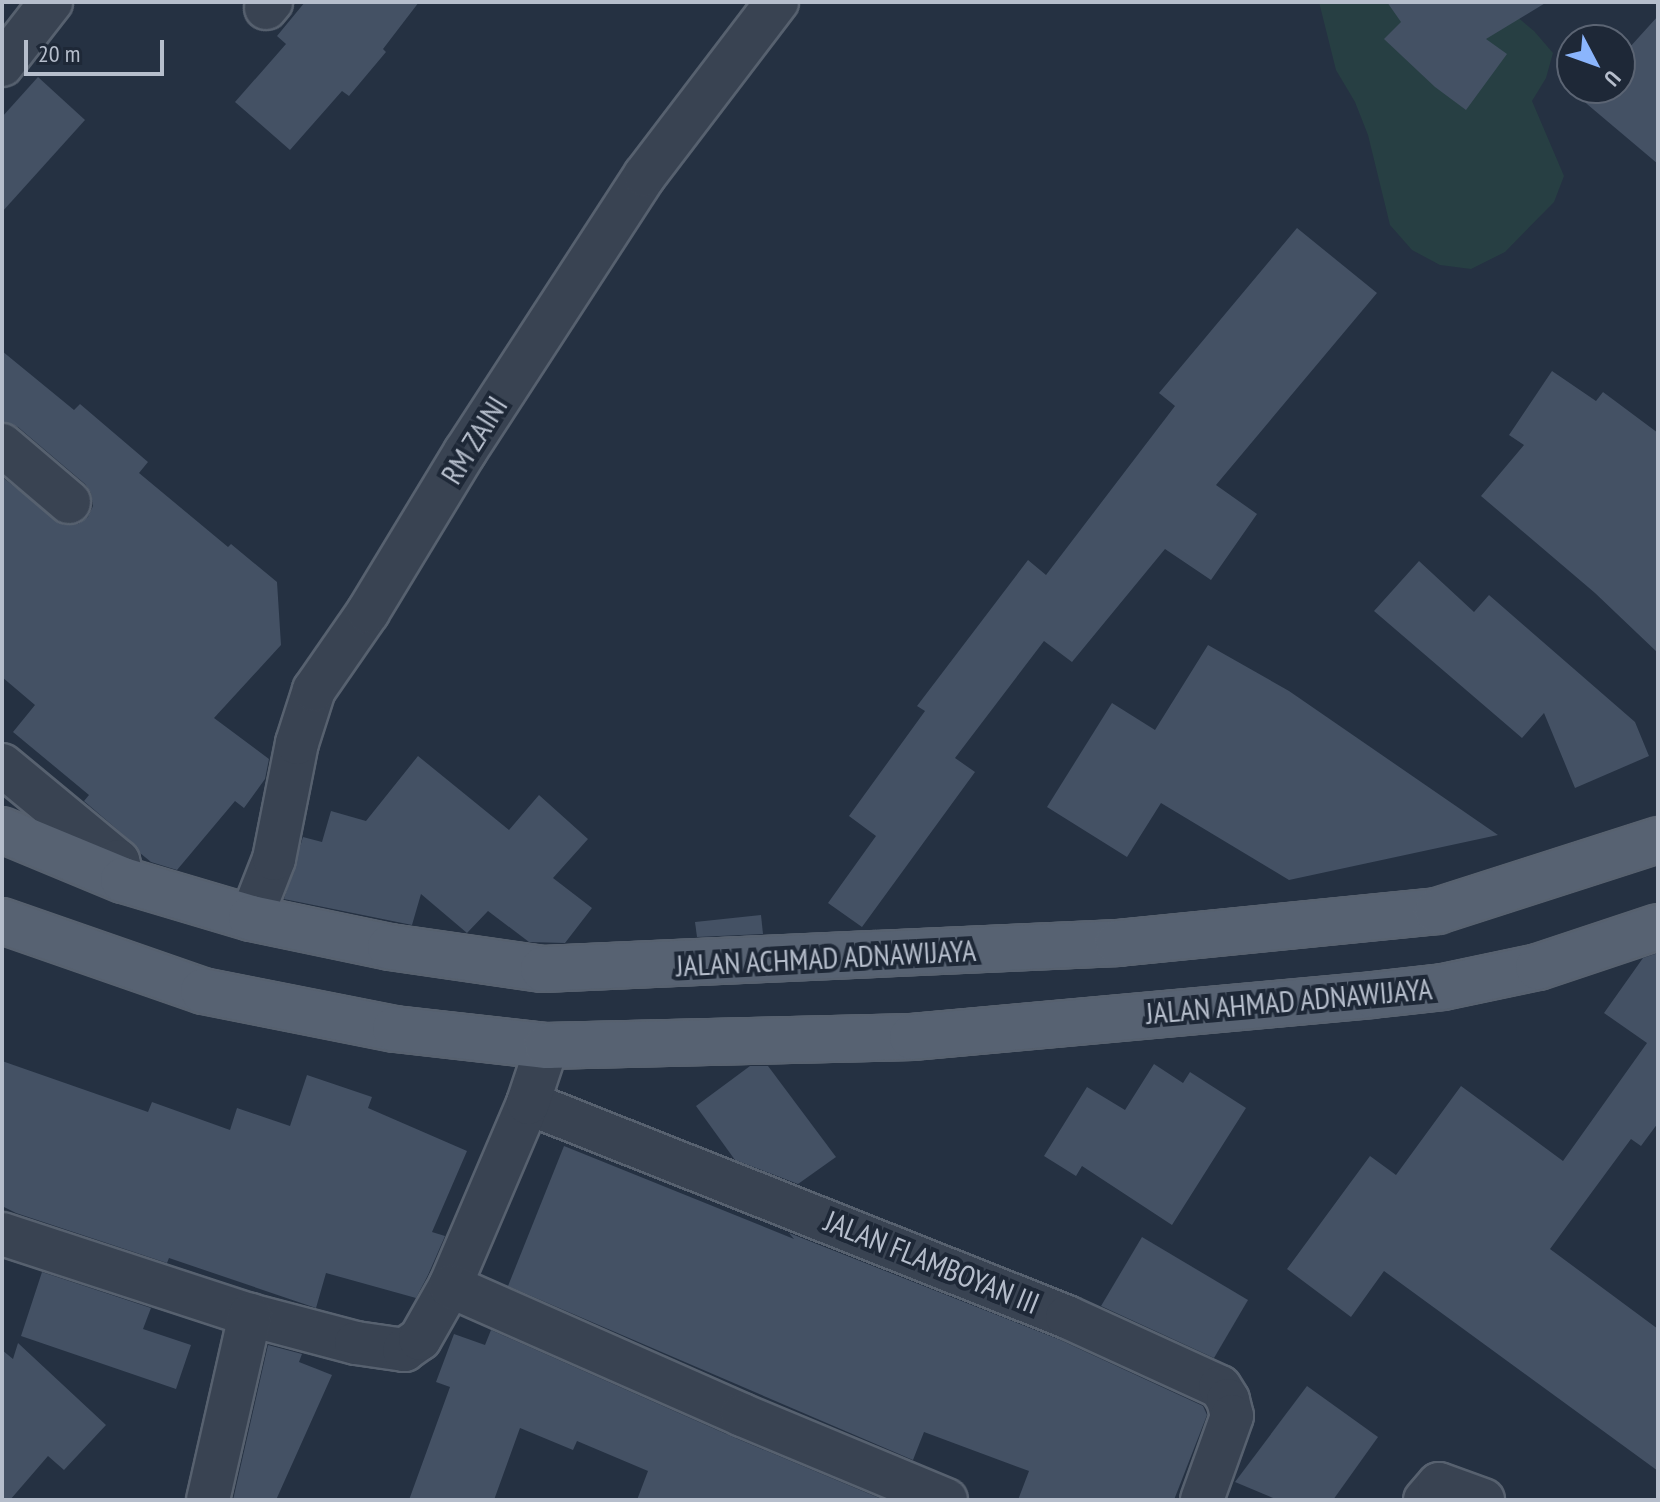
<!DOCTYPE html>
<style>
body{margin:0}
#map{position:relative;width:1660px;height:1502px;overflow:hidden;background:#253142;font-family:"PT Sans Narrow",sans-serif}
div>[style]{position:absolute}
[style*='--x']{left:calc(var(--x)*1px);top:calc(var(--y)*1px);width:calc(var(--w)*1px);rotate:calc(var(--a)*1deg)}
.green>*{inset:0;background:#273f43}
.building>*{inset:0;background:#445164}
.roads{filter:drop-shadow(2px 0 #57616f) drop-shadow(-2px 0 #57616f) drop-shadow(0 2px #57616f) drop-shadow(0 -2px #57616f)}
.minor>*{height:42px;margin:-21px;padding:0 21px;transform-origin:21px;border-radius:21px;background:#394352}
.primary>*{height:44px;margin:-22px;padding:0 22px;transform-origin:22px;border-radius:22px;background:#576272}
span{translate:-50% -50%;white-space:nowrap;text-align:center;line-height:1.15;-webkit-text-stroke:8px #1e2837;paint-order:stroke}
.street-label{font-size:30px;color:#b6becc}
.frame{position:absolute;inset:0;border:4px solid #b6becc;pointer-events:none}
.north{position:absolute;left:1556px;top:24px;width:80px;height:80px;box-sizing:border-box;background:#1e2837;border:2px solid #5b6473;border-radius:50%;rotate:131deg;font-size:22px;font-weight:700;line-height:32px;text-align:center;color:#b6becc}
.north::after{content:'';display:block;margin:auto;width:28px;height:36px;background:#8bb5fc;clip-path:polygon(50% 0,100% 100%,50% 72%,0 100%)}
.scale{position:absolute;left:24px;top:40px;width:140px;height:36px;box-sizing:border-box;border:4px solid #b6becc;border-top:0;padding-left:10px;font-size:24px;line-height:28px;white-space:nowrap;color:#b6becc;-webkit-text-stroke:6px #1e2837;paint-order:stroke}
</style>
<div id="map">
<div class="green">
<div style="clip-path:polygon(1319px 2px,1499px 2px,1534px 31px,1553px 53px,1546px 78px,1532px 101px,1564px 176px,1554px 202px,1505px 252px,1471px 269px,1440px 265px,1412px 250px,1390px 225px,1368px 135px,1355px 102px,1336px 70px)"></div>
</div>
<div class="building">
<div style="clip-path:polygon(305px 2px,419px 2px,383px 49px,386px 52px,349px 96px,342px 91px,290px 150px,235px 102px,286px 44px,277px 36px)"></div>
<div style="clip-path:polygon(1387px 2px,1547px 2px,1486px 39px,1507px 54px,1466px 110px,1435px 87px,1384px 39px,1401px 22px)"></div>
<div style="clip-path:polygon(1658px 16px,1658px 164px,1568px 88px,1620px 88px,1620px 58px)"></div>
<div style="clip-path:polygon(38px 77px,85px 120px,2px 212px,2px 117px)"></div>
<div style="clip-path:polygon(1297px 228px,1377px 293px,1216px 485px,1257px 514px,1211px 580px,1165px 549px,1072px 662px,1044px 641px,955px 758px,975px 772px,862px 927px,828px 903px,876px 836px,849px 816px,925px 711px,917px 706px,1028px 560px,1046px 575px,1175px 406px,1159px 393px)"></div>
<div style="clip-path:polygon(2px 351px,74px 410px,80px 404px,148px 462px,139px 473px,228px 547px,231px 544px,277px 582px,281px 645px,214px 718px,269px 759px,265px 779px,244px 808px,235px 801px,177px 870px,151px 862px,140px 853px,133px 843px,84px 801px,89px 795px,13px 732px,35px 705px,2px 677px,2px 477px,64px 525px,78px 524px,88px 517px,93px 506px,91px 493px,85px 484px,18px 427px,2px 422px)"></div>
<div style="clip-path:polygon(1552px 371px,1596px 401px,1603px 392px,1658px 433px,1658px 653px,1595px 593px,1481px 496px,1524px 445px,1509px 435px)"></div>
<div style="clip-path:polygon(1419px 561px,1474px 612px,1489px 595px,1635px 722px,1649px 756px,1575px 788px,1544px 713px,1522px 738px,1374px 611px)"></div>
<div style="clip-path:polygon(1208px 645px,1289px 691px,1498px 835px,1289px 880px,1161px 803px,1127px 857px,1047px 807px,1112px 703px,1155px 730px)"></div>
<div style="clip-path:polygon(418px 756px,509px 830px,539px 795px,588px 839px,553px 878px,592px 908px,565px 943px,529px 942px,488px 911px,467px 933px,421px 894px,412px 925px,284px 899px,303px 837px,322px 842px,331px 811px,366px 821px)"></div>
<div style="clip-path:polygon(761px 915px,763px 934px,697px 937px,695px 922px)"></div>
<div style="clip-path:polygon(1658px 953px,1658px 1123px,1641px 1146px,1631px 1139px,1550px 1249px,1658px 1329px,1658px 1471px,1384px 1271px,1351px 1317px,1287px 1269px,1370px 1156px,1396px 1175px,1461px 1086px,1563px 1161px,1647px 1043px,1604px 1013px,1643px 958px)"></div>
<div style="clip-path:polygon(2px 1061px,148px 1112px,152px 1102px,230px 1130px,237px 1108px,290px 1126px,307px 1075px,372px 1097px,368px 1108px,467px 1151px,432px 1232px,445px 1236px,428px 1275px,416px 1298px,326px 1273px,316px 1308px,169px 1258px,167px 1263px,16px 1213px,2px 1206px)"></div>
<div style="clip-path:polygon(1154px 1064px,1183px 1083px,1190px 1072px,1246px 1108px,1172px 1225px,1082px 1166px,1076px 1176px,1044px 1156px,1087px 1087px,1125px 1110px)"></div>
<div style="clip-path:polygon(750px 1066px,768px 1066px,836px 1157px,798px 1184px,735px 1160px,696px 1106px)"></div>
<div style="clip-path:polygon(564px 1146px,794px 1239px,789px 1233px,1058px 1339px,1203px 1406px,1207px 1415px,1174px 1500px,1018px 1500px,1029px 1471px,924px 1432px,913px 1460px,508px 1286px)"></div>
<div style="clip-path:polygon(1142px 1237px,1248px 1300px,1214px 1358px,1101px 1306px)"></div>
<div style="clip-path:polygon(42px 1272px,151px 1308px,143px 1329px,191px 1345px,176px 1389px,21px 1336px)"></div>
<div style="clip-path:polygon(491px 1330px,733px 1437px,884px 1500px,637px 1500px,648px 1471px,577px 1441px,573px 1450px,520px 1428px,494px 1500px,409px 1500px,450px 1387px,436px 1382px,454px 1334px,485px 1345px)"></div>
<div style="clip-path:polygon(18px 1343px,106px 1425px,64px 1470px,48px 1456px,10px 1500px,2px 1500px,2px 1350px,13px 1359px)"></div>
<div style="clip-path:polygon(268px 1345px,302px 1354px,299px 1362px,332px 1375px,276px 1500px,233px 1500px)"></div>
<div style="clip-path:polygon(1307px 1386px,1378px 1437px,1333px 1500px,1278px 1500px,1235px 1482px)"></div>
</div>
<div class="roads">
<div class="minor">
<div style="--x:266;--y:8;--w:8;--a:-50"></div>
<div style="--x:2;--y:65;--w:80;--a:-52.1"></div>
<div style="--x:2;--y:445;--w:88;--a:40.4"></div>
<div style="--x:2;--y:765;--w:151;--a:39.6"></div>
<div style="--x:118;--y:861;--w:20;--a:75"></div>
<div style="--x:251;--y:918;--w:63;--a:-68.7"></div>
<div style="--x:274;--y:859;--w:118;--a:-78.8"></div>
<div style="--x:297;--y:743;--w:56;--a:-72.2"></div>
<div style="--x:314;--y:690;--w:95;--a:-55.3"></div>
<div style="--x:368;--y:612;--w:187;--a:-58.8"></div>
<div style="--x:465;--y:452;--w:330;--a:-57"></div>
<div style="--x:645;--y:175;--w:218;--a:-52.7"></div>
<div style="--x:528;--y:1103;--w:580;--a:21.65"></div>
<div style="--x:1067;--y:1317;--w:168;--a:24.6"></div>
<div style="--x:1220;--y:1387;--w:15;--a:58"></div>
<div style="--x:1228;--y:1400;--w:16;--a:76"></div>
<div style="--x:1232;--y:1416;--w:89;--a:109.7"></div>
<div style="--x:2;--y:1234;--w:261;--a:18.1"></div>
<div style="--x:250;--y:1315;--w:110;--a:14.8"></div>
<div style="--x:356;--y:1343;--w:49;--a:8.3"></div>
<div style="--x:404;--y:1350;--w:19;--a:-35"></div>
<div style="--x:420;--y:1339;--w:61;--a:-60.5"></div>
<div style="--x:450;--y:1286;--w:199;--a:-66.9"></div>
<div style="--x:528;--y:1103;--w:60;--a:-71.6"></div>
<div style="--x:450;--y:1286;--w:319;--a:23.8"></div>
<div style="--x:742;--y:1415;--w:221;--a:22.6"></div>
<div style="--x:208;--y:1500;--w:190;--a:-77.2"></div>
<div style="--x:1425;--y:1500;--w:21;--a:-49"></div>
<div style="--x:1439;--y:1484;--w:47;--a:20"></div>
</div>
<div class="primary">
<div style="--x:2;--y:830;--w:131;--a:22.5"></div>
<div style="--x:123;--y:880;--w:134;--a:16.5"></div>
<div style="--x:251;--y:918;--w:142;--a:11.8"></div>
<div style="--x:390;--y:947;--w:155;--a:8.2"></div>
<div style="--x:543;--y:969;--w:576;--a:-2.59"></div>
<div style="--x:1118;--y:943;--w:321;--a:-5.7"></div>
<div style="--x:1437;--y:911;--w:232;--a:-17.8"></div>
<div style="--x:2;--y:921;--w:213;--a:19.2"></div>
<div style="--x:203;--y:991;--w:196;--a:11.2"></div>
<div style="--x:395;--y:1029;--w:153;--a:6.4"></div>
<div style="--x:547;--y:1046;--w:365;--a:-1.4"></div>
<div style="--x:912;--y:1037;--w:462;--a:-5.2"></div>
<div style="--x:1372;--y:995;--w:71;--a:-6.4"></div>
<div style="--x:1443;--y:987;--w:97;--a:-11.9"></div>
<div style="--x:1538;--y:967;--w:126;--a:-18.4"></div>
</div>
</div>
<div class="street-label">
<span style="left:474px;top:440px;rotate:-58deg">RM ZAINI</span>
<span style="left:826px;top:958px;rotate:-3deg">JALAN ACHMAD ADNAWIJAYA</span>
<span style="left:1289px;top:1001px;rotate:-5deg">JALAN AHMAD ADNAWIJAYA</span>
<span style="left:932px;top:1262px;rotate:22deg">JALAN FLAMBOYAN III</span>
</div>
<div class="frame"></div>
<div class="north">U</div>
<div class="scale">20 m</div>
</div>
